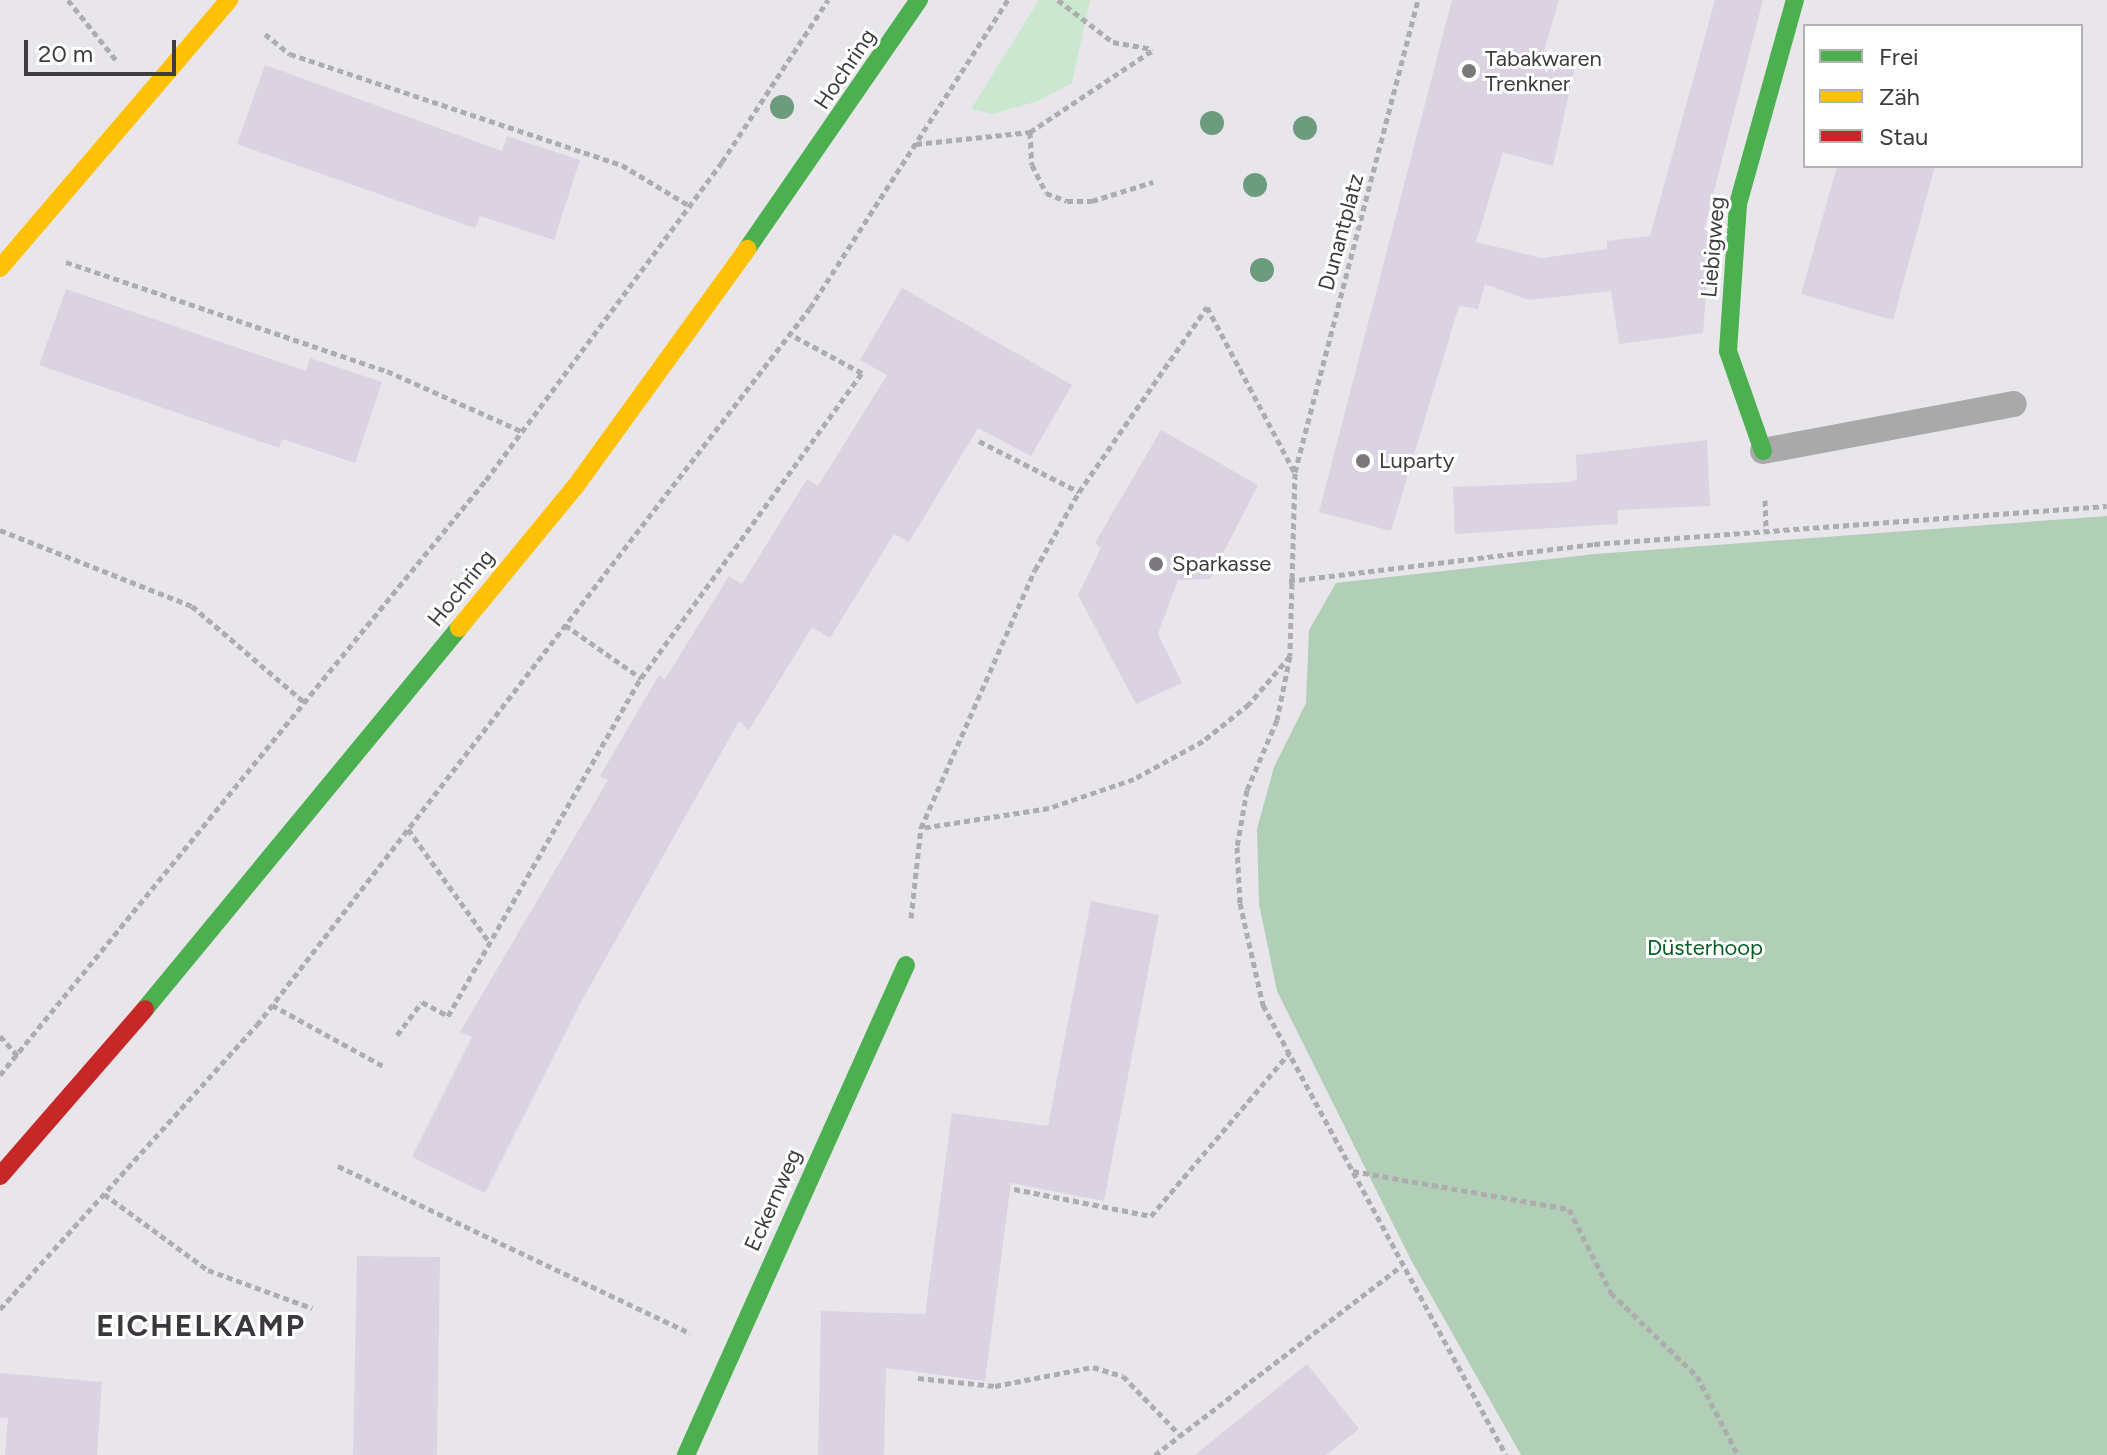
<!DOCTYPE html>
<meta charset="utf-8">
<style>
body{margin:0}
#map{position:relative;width:2107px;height:1455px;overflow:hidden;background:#e8e6ea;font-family:Figtree,sans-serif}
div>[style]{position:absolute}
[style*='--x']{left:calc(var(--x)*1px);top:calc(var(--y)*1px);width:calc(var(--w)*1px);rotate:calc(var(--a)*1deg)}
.green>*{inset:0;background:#cbe7d0}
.forest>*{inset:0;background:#b1ceb6}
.building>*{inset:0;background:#dbd3e1}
.path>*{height:5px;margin-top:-2.5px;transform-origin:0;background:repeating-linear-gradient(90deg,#adacae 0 6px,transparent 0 10px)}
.lane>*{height:26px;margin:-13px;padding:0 13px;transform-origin:13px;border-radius:13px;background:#a9a9a9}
.fast>*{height:18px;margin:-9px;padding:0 9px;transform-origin:9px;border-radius:9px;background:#4caf50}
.slow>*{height:18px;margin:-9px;padding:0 9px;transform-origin:9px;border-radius:9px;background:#ffc107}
.jam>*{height:18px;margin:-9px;padding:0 9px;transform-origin:9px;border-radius:9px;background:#c62828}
.trees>*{width:24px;height:24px;margin:-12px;border-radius:50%;background:#6c9c7d}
.dots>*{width:22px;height:22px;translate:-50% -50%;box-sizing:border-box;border:4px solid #fff;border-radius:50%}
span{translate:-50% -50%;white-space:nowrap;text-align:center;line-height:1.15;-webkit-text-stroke:6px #fff;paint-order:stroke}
.poi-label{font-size:22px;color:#3e3c3f}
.left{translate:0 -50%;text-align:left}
.street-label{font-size:22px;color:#3e3c3f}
.park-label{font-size:22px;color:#075f24}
.district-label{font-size:30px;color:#3b373d;font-weight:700;letter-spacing:2px}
.legend{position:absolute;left:1803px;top:24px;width:280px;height:144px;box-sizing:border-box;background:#fff;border:2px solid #b2b1b2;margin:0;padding:10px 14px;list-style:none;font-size:24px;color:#3e3c3f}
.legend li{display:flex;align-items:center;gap:16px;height:40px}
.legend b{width:40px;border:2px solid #b2b1b2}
.scale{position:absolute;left:24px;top:40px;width:152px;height:36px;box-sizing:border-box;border:4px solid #3e3c3f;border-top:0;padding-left:10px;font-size:24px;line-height:28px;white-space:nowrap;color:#3e3c3f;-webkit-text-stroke:6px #fff;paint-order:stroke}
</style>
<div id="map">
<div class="green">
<div style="clip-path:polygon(1039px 0,1090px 0,1072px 83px,1038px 101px,993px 114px,971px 109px)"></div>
</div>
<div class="forest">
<div style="clip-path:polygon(2107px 516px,2107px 1455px,1521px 1455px,1411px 1260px,1277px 991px,1259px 904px,1257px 829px,1274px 767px,1306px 703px,1309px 630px,1336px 583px,1595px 554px)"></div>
</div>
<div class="building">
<div style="clip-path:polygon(1452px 0,1559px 0,1542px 57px,1575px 66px,1553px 166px,1503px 152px,1476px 242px,1541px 258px,1607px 249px,1607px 241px,1650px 236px,1715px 0,1763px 0,1704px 230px,1711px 229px,1703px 333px,1619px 344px,1611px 291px,1529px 300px,1485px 284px,1478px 309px,1459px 306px,1391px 531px,1319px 512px)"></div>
<div style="clip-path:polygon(265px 65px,502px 151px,507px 136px,580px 160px,554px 240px,480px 216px,475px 228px,237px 144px)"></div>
<div style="clip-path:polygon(1837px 166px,1935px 166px,1893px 320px,1801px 294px)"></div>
<div style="clip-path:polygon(902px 288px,1072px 385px,1031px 456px,978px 428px,909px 542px,894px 534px,830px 638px,812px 627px,749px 730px,739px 721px,581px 1002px,485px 1193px,412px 1157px,472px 1037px,460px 1032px,608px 780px,600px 776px,659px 675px,665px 679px,729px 576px,742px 584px,807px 479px,818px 486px,887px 375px,860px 360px)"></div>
<div style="clip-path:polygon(66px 289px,306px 371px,310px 358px,382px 382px,355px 463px,282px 439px,279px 448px,39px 365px)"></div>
<div style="clip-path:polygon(1161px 430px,1258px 485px,1210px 579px,1178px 580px,1158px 634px,1182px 683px,1136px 704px,1078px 595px,1101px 548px,1095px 543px)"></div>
<div style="clip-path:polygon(1707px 440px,1710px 506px,1617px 510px,1618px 524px,1455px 534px,1453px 487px,1570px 482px,1577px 479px,1576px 455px)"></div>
<div style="clip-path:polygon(1091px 901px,1159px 915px,1104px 1201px,1011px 1183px,985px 1381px,886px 1368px,884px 1455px,818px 1455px,821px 1311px,925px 1314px,952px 1113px,1048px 1126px)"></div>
<div style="clip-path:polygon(357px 1256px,440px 1257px,437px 1455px,353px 1455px)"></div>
<div style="clip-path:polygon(1307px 1364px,1359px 1429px,1326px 1455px,1195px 1455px)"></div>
<div style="clip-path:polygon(0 1373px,102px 1382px,97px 1455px,5px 1455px,8px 1418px,0 1418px)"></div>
</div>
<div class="path">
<div style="--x:68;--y:0;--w:77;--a:51.3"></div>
<div style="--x:1058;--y:0;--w:69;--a:37.4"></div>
<div style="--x:1113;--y:42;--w:40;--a:10"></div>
<div style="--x:265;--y:34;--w:32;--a:39"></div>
<div style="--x:290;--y:54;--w:350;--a:18.5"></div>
<div style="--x:622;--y:165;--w:79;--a:31.1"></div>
<div style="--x:1030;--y:132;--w:33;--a:87"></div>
<div style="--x:1032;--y:165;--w:31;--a:63"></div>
<div style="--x:1046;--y:193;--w:22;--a:21"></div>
<div style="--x:1067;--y:201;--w:25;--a:0"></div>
<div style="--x:1092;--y:201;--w:64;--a:-17.3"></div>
<div style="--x:916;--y:144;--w:115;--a:-6"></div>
<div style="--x:1030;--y:132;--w:148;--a:-33.7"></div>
<div style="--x:66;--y:262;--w:339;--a:18.8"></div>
<div style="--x:387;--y:371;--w:147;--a:24.1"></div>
<div style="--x:979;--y:441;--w:112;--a:27"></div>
<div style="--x:1295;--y:472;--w:488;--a:-75.4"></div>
<div style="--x:1765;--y:500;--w:31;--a:88"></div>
<div style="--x:0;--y:530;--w:206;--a:21.6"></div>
<div style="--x:192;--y:606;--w:149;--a:40.6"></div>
<div style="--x:1289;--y:581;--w:307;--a:-6.9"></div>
<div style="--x:1594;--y:544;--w:514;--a:-4.24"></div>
<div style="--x:565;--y:625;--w:93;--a:34.9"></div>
<div style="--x:1290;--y:656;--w:63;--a:130.5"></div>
<div style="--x:1249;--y:704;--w:59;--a:141.2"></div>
<div style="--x:1203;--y:741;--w:79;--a:151.2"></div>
<div style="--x:1134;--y:779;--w:90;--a:161.2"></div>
<div style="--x:1049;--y:808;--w:130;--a:171.1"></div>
<div style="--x:921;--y:828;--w:282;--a:-66.2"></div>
<div style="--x:1035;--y:570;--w:90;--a:-60.6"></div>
<div style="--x:1079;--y:492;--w:225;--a:-55.3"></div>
<div style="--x:1207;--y:307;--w:188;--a:62.1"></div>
<div style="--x:1295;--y:473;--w:183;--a:91.6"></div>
<div style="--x:1290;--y:656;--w:65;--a:101.5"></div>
<div style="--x:1277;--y:720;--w:76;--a:113.2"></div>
<div style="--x:1247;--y:790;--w:58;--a:100"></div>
<div style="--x:1237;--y:847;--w:56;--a:86.9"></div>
<div style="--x:1240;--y:903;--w:105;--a:77.3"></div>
<div style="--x:1263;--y:1005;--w:511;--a:61.63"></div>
<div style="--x:408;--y:829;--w:140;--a:54.3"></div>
<div style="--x:911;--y:918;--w:91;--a:-83.7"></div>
<div style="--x:272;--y:1005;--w:127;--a:28.8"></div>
<div style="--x:397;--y:1035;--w:41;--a:-52.9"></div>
<div style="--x:422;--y:1002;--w:30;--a:28"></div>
<div style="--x:448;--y:1016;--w:389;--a:-60.3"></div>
<div style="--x:641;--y:678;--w:377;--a:-54.1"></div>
<div style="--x:862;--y:373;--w:82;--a:-151.6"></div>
<div style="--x:0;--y:1036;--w:27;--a:48"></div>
<div style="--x:0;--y:1075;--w:768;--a:-50.76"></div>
<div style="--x:486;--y:480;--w:396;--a:-53.4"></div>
<div style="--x:722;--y:162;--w:194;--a:-56.8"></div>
<div style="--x:338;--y:1166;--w:390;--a:25.4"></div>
<div style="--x:1353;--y:1171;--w:219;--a:10"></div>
<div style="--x:1569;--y:1209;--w:94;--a:63.4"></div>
<div style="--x:1611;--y:1293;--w:120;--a:44"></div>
<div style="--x:1697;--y:1376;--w:89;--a:62.6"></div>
<div style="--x:1014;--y:1189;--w:140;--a:11.1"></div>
<div style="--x:1151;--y:1216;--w:214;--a:-49.7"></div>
<div style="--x:104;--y:1194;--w:129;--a:36.2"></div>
<div style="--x:208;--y:1270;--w:111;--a:20.1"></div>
<div style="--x:0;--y:1309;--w:383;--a:-47.9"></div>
<div style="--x:257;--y:1025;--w:905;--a:-52.36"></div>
<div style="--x:810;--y:308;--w:366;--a:-57.3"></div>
<div style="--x:918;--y:1378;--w:77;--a:5.9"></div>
<div style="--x:995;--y:1386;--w:100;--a:-11"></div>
<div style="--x:1093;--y:1367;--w:31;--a:17"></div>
<div style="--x:1123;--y:1376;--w:83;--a:46"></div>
<div style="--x:1155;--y:1455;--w:310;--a:-37.5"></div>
</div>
<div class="lane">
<div style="--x:1763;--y:451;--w:255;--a:-10.6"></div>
</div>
<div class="fast">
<div style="--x:747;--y:249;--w:303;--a:-55.4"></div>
<div style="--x:1763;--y:451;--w:106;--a:-109.3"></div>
<div style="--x:1728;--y:351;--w:147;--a:-86.1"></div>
<div style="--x:1738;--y:204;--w:212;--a:-74.4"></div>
<div style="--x:145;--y:1009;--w:494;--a:-50.5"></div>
<div style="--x:686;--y:1455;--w:537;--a:-65.82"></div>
</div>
<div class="slow">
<div style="--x:0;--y:268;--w:353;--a:-49.5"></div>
<div style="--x:459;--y:628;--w:183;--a:-50.6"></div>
<div style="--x:575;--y:487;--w:294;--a:-54.1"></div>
</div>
<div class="jam">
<div style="--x:0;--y:1176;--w:221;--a:-49"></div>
</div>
<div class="trees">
<div style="left:782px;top:107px"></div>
<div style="left:1212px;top:123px"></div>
<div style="left:1305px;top:128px"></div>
<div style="left:1255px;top:185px"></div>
<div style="left:1262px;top:270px"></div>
</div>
<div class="dots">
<div style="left:1469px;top:71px;background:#7a787b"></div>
<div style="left:1363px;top:461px;background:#7a787b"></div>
<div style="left:1156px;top:564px;background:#7a787b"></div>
</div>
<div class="poi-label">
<span class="left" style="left:1485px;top:71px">Tabakwaren<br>Trenkner</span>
<span class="left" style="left:1379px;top:461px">Luparty</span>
<span class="left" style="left:1172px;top:564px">Sparkasse</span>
</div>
<div class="street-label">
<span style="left:845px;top:69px;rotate:-56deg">Hochring</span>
<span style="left:1341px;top:232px;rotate:-75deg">Dunantplatz</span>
<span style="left:1713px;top:247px;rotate:-85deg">Liebigweg</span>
<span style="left:461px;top:588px;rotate:-51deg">Hochring</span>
<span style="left:773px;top:1200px;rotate:-66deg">Eckernweg</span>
</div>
<div class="park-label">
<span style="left:1705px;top:948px">Düsterhoop</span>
</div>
<div class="district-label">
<span style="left:201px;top:1326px">EICHELKAMP</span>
</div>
<ul class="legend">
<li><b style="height:10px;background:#4caf50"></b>Frei</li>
<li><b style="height:10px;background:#ffc107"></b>Zäh</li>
<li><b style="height:10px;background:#c62828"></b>Stau</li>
</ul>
<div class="scale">20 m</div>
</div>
